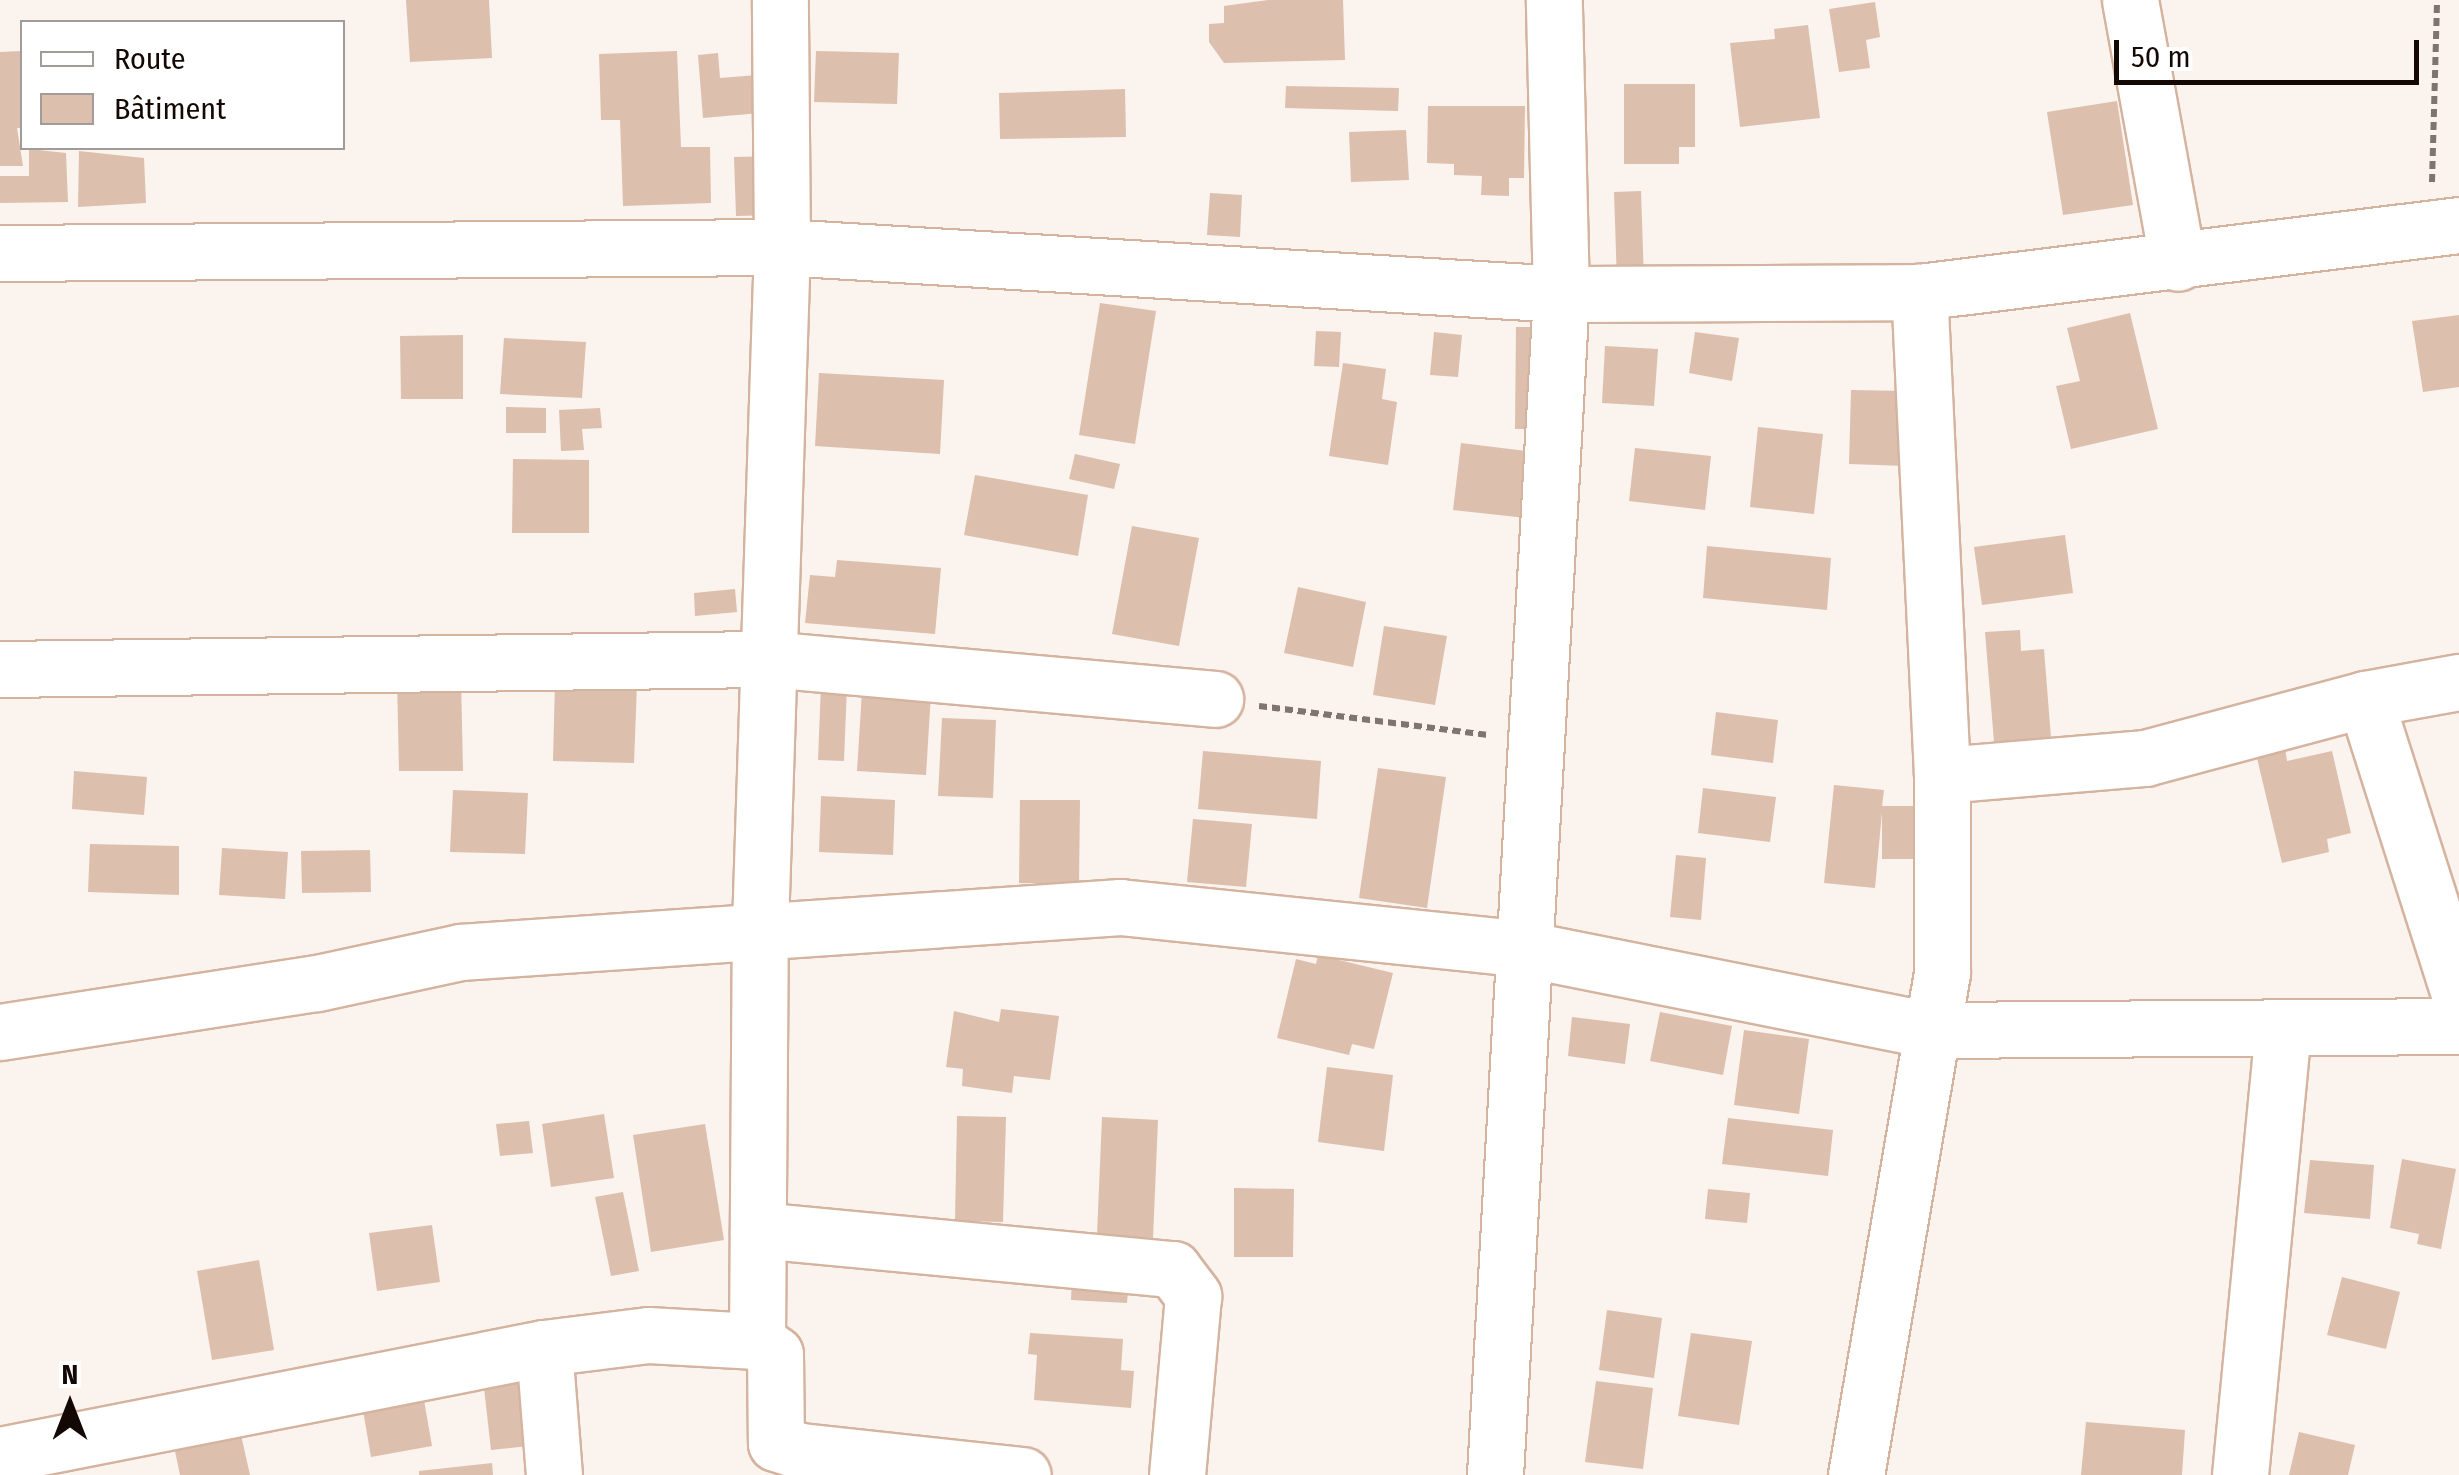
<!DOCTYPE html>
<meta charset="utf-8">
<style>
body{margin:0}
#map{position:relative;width:2459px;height:1475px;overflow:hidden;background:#faf3ee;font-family:"Fira Sans Condensed",sans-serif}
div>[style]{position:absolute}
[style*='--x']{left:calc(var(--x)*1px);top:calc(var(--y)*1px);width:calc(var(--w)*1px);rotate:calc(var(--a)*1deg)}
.building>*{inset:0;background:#ddbfad}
.path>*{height:6px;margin-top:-3px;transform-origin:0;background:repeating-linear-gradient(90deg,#7e7570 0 8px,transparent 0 13px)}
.roads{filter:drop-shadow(2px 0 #d4b39f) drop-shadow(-2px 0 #d4b39f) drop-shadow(0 2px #d4b39f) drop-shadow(0 -2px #d4b39f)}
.minor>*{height:55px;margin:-27.5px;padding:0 27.5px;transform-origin:27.5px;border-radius:27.5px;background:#fff}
span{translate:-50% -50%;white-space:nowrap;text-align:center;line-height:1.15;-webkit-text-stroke:8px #fff;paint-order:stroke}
.legend{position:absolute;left:20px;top:20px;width:325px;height:130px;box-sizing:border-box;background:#fff;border:2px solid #a19c9a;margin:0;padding:12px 18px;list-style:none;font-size:30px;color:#130803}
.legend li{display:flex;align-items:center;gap:20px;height:50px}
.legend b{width:50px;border:2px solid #a19c9a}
.north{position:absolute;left:20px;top:1355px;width:100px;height:100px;-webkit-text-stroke:8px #fff;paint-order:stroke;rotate:0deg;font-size:28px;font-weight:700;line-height:40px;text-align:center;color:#130803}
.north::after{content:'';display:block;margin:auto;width:35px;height:45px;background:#130803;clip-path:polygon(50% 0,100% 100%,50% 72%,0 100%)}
.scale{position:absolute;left:2114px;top:40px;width:305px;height:45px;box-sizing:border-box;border:5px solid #130803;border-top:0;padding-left:12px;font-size:30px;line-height:35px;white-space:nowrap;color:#130803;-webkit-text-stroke:8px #fff;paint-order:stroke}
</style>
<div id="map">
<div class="building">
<div style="clip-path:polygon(406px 0,489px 0,492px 58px,410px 62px)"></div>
<div style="clip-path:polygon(1268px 0,1343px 0,1345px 60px,1224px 63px,1209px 42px,1209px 24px,1224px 23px,1224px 6px)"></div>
<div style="clip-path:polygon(1875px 2px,1880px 37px,1866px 40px,1870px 68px,1839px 72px,1829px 9px)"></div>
<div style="clip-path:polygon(1808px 25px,1820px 118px,1740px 127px,1730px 43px,1775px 39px,1774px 29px)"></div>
<div style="clip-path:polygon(22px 51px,22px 128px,17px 128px,23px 166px,0 166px,0 52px)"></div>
<div style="clip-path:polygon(677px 51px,681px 147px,710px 147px,711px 203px,623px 206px,620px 120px,601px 120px,599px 54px)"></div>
<div style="clip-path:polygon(816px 51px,899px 53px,897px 104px,814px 102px)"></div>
<div style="clip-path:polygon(718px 53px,720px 78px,757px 75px,760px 113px,703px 118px,698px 55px)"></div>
<div style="clip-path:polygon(1624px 84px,1695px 84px,1695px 147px,1679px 147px,1679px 164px,1624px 164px)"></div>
<div style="clip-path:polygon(1286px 86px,1399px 88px,1398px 111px,1285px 108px)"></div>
<div style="clip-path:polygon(1125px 89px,1126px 137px,1000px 139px,999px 93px)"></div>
<div style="clip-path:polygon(2117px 101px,2133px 205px,2063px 215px,2047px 112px)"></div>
<div style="clip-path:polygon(1428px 106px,1525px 106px,1524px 178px,1509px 178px,1509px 196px,1481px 195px,1482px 176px,1454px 175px,1454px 164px,1427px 163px)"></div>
<div style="clip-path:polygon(1406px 130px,1409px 180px,1351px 182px,1349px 132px)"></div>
<div style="clip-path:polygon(29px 149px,66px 153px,68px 202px,0 203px,0 176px,29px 176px)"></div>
<div style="clip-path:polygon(79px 151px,144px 158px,146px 203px,78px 207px)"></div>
<div style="clip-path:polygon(769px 156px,771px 215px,736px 216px,734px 157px)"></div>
<div style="clip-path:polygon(1641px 191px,1644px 281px,1617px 282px,1614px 192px)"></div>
<div style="clip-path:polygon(1210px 193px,1242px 195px,1240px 237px,1207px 235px)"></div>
<div style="clip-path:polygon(1100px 303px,1156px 311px,1135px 444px,1079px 435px)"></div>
<div style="clip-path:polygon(2130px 313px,2158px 429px,2071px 449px,2056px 386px,2080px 381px,2067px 328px)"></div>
<div style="clip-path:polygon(2459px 315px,2459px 387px,2423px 392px,2412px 321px)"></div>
<div style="clip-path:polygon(1516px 327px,1543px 327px,1542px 429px,1515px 429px)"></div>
<div style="clip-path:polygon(1316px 331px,1341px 332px,1339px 367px,1314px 366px)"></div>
<div style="clip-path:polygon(1434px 332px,1462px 335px,1458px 377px,1430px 375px)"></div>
<div style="clip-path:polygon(1695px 332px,1739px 338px,1732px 381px,1689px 373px)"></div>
<div style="clip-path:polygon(463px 335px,463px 399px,401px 399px,400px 336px)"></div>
<div style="clip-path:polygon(504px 338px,586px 342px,582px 398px,500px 394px)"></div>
<div style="clip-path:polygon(1605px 346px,1658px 349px,1654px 406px,1602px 403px)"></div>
<div style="clip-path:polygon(1343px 363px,1386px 369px,1382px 399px,1397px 402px,1388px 465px,1329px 456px)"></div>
<div style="clip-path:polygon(819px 373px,944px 380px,940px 454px,815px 446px)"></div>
<div style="clip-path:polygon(1851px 390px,1907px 391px,1906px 466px,1849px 464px)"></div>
<div style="clip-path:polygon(506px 407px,546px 408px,546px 433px,506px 433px)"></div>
<div style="clip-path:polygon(600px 408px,602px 428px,582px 429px,584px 450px,561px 451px,559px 410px)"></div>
<div style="clip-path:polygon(1758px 427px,1823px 434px,1814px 514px,1750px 507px)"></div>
<div style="clip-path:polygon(1461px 443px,1534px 452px,1526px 518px,1453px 510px)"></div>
<div style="clip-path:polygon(1635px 448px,1711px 456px,1705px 510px,1629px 501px)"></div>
<div style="clip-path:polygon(1075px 454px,1120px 464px,1114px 489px,1069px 479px)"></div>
<div style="clip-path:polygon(513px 459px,589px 460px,589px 533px,512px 533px)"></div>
<div style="clip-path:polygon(975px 475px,1088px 495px,1078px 556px,964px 535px)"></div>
<div style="clip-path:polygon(1132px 526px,1199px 538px,1179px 646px,1112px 634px)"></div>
<div style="clip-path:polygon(2065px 535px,2073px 593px,1982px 605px,1974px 547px)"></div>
<div style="clip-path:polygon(1707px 546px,1831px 558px,1827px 610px,1703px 598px)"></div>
<div style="clip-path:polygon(837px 560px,941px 568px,935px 634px,805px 623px,810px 575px,835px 577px)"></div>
<div style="clip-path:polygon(1298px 587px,1366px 602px,1353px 667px,1284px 653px)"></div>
<div style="clip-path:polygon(735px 589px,737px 612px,695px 616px,694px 593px)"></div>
<div style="clip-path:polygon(1384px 626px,1447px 636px,1435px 705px,1373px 695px)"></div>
<div style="clip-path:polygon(2020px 630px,2021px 651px,2044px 649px,2051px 738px,1994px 742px,1985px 632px)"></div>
<div style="clip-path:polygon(397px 678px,461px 678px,463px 771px,399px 771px)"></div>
<div style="clip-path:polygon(555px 681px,637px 684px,634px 763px,553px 761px)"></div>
<div style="clip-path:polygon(821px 685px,847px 686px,844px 761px,818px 760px)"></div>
<div style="clip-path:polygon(862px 691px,931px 694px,926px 775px,857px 771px)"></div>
<div style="clip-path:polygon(1716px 712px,1778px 720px,1773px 763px,1711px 755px)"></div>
<div style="clip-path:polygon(942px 718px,996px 720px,993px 798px,938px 796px)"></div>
<div style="clip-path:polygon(2285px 747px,2287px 761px,2332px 751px,2351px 833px,2327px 839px,2329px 852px,2282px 863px,2256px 754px)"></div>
<div style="clip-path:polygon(1203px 751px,1321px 761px,1317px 819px,1198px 809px)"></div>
<div style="clip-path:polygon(1378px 768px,1446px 777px,1427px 908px,1359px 898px)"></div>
<div style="clip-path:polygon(74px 771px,147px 777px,144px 815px,72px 809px)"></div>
<div style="clip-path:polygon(1834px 785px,1884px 790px,1882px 806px,1924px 806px,1923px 859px,1882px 859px,1882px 812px,1875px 888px,1824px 883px)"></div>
<div style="clip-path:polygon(1703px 788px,1776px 797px,1770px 842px,1698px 833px)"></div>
<div style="clip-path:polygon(453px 790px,528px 793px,525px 854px,450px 852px)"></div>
<div style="clip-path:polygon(821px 796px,895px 800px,893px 855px,819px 852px)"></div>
<div style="clip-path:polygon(1020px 800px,1080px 800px,1079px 884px,1019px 883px)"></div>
<div style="clip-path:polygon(1193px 819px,1252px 824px,1246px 887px,1187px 882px)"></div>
<div style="clip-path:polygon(90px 844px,179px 846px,179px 895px,88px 892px)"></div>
<div style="clip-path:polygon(222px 848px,288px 852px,285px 899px,219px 895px)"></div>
<div style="clip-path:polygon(370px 850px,371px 892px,302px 893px,301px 851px)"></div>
<div style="clip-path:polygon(1676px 855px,1706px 858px,1701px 920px,1670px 917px)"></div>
<div style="clip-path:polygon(1318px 955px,1393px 973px,1374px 1049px,1352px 1044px,1349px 1055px,1277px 1038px,1296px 959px,1316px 964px)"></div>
<div style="clip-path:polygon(1001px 1009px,1059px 1016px,1050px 1080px,1014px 1076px,1012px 1093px,962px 1086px,963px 1069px,946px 1067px,954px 1011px,999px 1022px)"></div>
<div style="clip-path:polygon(1660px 1012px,1732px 1026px,1723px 1075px,1650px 1061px)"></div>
<div style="clip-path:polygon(1572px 1017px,1630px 1024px,1625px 1064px,1568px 1056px)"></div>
<div style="clip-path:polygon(1744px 1030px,1809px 1039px,1799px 1114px,1734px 1105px)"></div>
<div style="clip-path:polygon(1327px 1067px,1393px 1075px,1384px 1151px,1318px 1142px)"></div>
<div style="clip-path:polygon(604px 1114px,614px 1178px,551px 1187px,542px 1124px)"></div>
<div style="clip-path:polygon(957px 1116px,1006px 1117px,1003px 1222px,955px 1221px)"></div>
<div style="clip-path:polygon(1102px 1117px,1158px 1120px,1153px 1238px,1097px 1235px)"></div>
<div style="clip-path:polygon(1728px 1118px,1833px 1130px,1828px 1176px,1722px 1164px)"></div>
<div style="clip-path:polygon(529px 1121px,533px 1153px,500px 1156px,496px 1124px)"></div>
<div style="clip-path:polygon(705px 1124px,724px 1240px,651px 1252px,633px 1135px)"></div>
<div style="clip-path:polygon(2402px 1159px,2456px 1169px,2441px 1249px,2417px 1244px,2419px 1234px,2390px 1228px)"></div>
<div style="clip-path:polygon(2310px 1160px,2374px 1165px,2370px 1219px,2304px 1213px)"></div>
<div style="clip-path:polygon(1234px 1188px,1294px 1189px,1293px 1257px,1234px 1257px)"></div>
<div style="clip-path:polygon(1708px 1189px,1750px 1193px,1747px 1223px,1705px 1219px)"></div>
<div style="clip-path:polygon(623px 1192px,639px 1271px,611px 1276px,595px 1197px)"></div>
<div style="clip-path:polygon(432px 1225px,440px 1282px,377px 1291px,369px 1233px)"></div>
<div style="clip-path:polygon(259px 1260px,274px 1350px,212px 1360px,197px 1271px)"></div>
<div style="clip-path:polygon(1072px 1275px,1129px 1279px,1127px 1303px,1071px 1300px)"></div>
<div style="clip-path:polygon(2342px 1277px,2400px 1292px,2386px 1349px,2327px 1335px)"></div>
<div style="clip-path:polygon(1607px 1310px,1662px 1318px,1654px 1378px,1599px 1370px)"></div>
<div style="clip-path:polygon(1030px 1333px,1123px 1339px,1121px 1370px,1134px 1371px,1131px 1408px,1034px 1400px,1037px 1355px,1028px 1354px)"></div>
<div style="clip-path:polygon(1691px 1333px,1752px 1341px,1739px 1425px,1678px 1416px)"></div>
<div style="clip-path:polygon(530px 1365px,537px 1445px,491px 1450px,482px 1370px)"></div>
<div style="clip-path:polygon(1596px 1381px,1653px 1388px,1643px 1469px,1585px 1462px)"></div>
<div style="clip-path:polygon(421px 1383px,432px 1446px,371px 1457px,360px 1393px)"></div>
<div style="clip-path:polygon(237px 1417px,250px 1475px,180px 1475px,171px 1432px)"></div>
<div style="clip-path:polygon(2086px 1422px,2185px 1430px,2182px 1475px,2081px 1475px)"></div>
<div style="clip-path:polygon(2299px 1432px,2355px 1445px,2348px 1475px,2289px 1475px)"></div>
<div style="clip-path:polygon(492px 1463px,493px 1475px,419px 1475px,419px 1471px)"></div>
</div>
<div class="path">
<div style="--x:2432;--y:182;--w:182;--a:-88.4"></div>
<div style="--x:1259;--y:706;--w:233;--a:7.2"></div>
</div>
<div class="roads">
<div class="minor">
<div style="--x:2130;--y:0;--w:267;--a:79.7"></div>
<div style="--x:0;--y:253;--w:782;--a:-0.44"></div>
<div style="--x:782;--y:247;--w:780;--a:3.45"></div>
<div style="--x:1561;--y:294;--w:358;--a:-0.3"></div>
<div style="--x:1919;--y:292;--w:544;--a:-7.07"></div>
<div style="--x:0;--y:669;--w:768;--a:-0.75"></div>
<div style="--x:768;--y:659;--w:449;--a:5.1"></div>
<div style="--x:2365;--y:699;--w:309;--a:72.3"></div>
<div style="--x:1942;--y:775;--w:204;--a:-4.8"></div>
<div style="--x:2145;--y:758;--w:228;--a:-15"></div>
<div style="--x:2365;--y:699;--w:96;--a:-10.3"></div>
<div style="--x:0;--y:1032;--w:321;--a:-8.8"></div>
<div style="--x:317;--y:983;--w:146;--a:-12.2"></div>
<div style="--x:460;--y:952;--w:662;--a:-3.9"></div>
<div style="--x:1120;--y:907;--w:407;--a:5.9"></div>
<div style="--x:1525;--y:949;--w:415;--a:11.3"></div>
<div style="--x:1932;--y:1030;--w:527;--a:-0.43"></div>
<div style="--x:758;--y:1230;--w:417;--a:5.4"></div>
<div style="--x:1173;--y:1269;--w:34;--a:53"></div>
<div style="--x:1193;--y:1296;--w:180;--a:95.1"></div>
<div style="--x:757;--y:1341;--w:414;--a:-89.6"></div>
<div style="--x:760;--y:927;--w:680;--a:-88.15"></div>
<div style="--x:782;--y:247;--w:247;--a:-90.5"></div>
<div style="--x:544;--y:1348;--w:127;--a:85.5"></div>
<div style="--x:0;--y:1455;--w:554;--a:-11.13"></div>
<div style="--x:544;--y:1348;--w:105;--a:-7.1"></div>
<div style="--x:648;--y:1335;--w:109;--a:3.2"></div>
<div style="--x:757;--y:1341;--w:22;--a:36"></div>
<div style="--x:775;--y:1354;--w:89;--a:89.4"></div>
<div style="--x:776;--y:1443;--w:26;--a:18"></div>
<div style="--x:801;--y:1451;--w:223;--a:6.2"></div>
<div style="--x:1495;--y:1475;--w:1183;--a:-86.8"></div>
<div style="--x:1561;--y:294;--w:294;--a:-91.4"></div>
<div style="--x:1856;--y:1475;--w:509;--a:-80.28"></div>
<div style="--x:1942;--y:973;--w:198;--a:-90"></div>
<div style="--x:1942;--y:775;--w:484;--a:-92.7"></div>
<div style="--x:2240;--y:1475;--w:445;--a:-84.5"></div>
</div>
</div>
<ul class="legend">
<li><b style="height:12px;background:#fff"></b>Route</li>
<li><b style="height:28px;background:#ddbfad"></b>Bâtiment</li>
</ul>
<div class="north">N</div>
<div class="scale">50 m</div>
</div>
